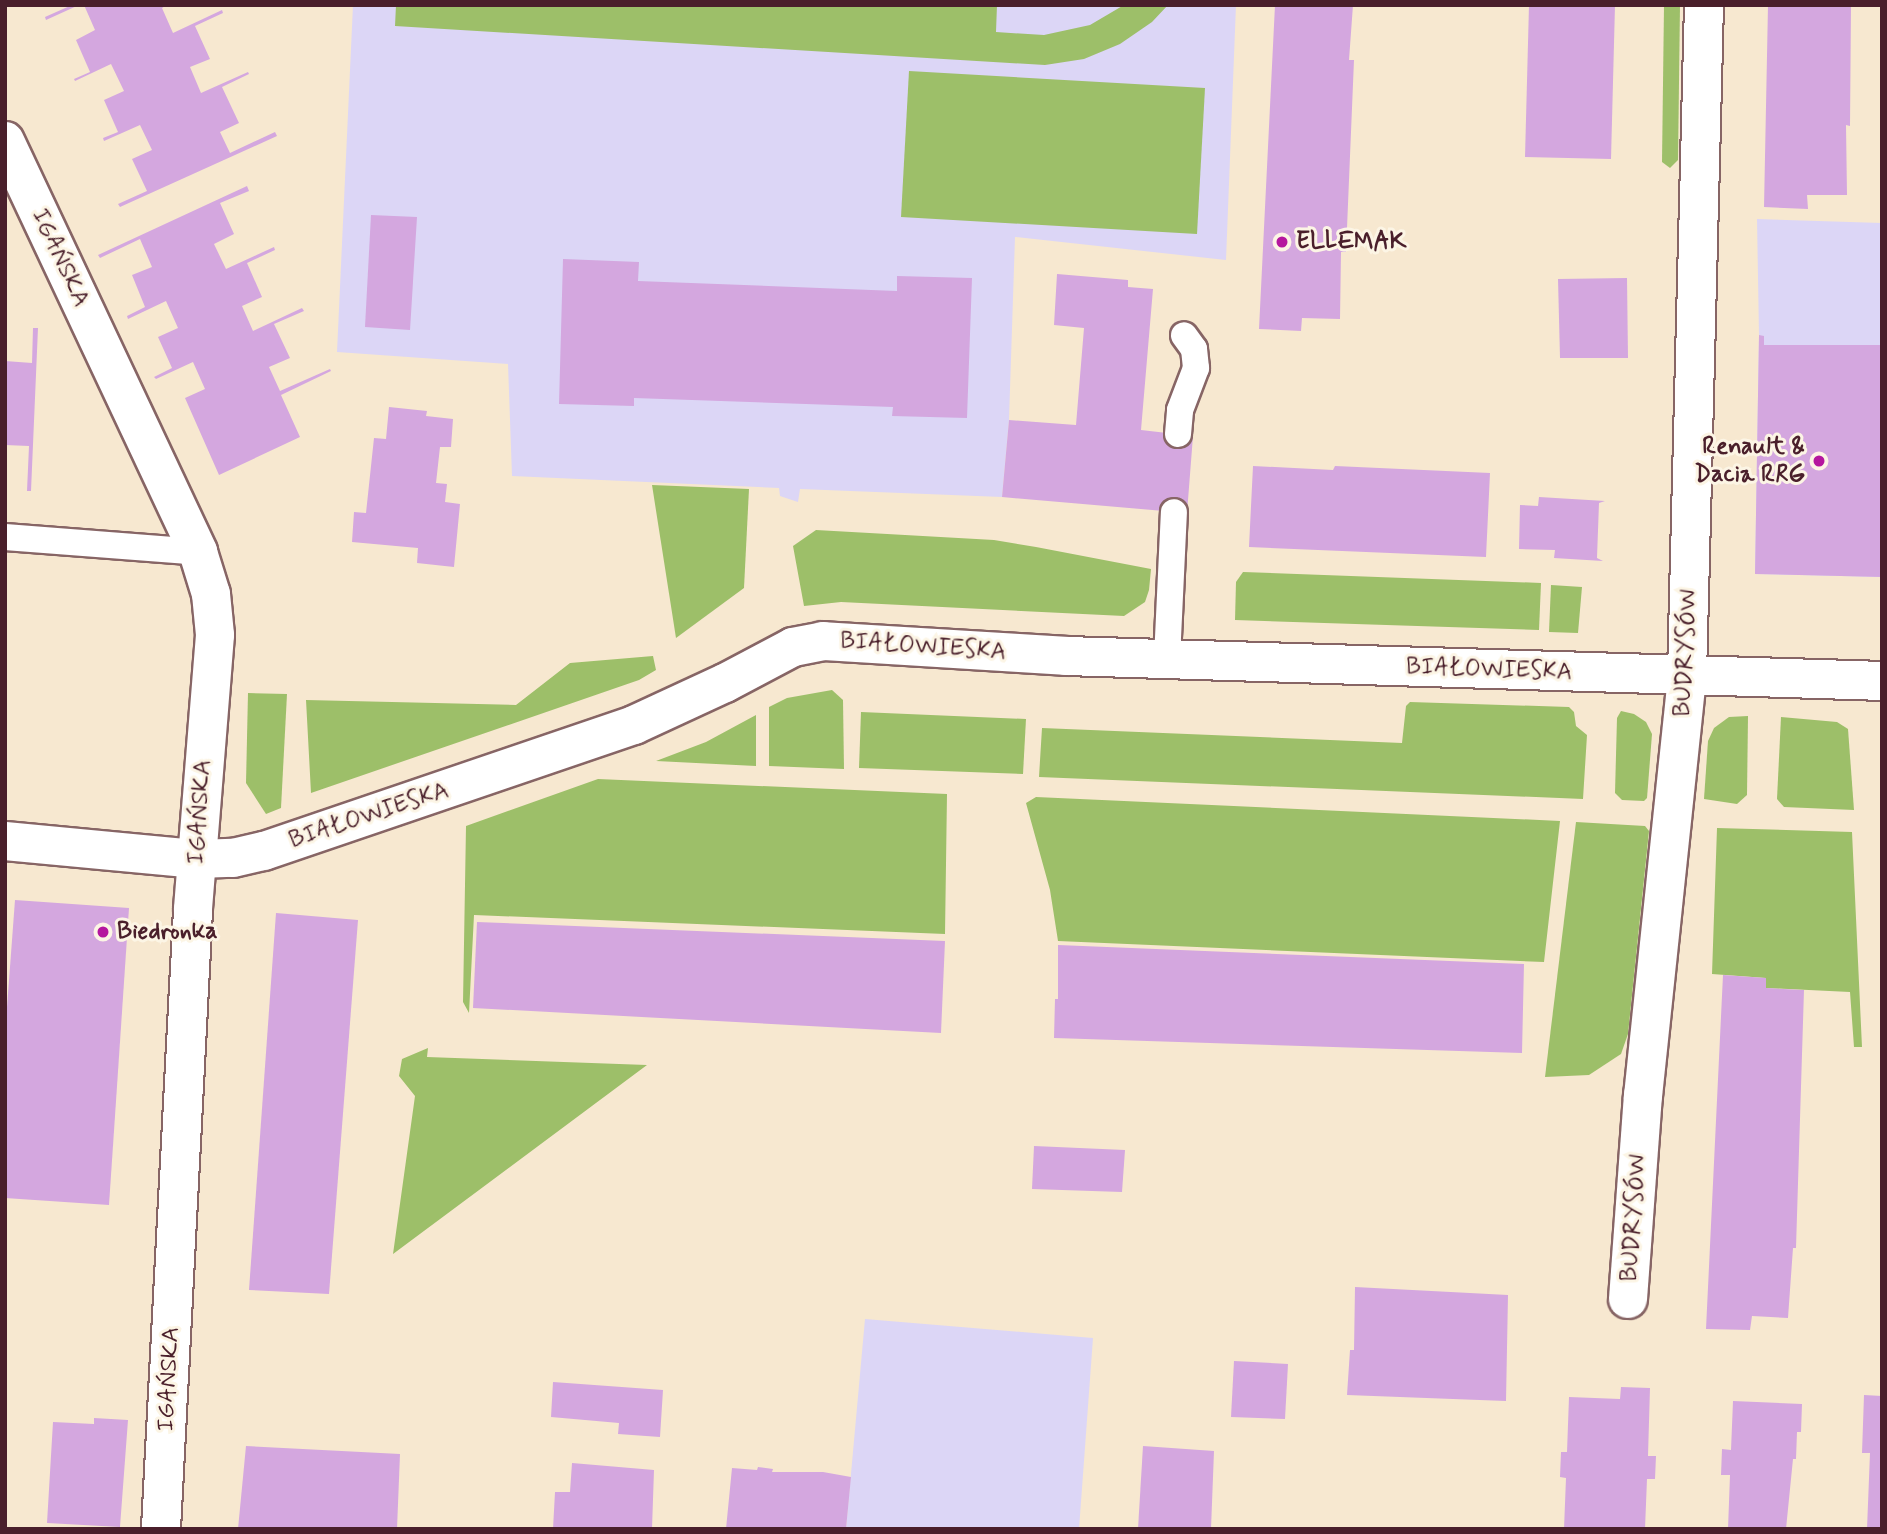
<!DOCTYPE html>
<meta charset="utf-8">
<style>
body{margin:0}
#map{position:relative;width:1887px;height:1534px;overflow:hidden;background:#f7e8d0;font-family:Mynerve,sans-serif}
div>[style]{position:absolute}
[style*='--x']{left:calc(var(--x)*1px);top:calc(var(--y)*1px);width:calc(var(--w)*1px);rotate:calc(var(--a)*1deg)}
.built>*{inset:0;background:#dcd6f6}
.green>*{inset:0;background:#9dbf69}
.building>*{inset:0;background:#d4a7df}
.roads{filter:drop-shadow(2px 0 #876565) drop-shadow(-2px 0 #876565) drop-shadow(0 2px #876565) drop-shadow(0 -2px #876565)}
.lane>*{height:26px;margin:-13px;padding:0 13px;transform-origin:13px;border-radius:13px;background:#fff}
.street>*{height:38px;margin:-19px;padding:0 19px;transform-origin:19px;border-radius:19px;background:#fff}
.dots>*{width:19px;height:19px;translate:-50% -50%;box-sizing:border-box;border:4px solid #fcf5e5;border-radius:50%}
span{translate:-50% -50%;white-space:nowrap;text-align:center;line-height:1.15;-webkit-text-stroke:6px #fcf5e5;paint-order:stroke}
.poi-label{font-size:24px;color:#4a1f2b;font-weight:700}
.left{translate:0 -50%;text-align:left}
.right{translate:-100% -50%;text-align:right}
.street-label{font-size:24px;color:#4a1f2b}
.frame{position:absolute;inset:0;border:7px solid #4a1f2b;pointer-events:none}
</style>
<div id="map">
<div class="built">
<div style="clip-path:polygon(353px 5px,1236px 5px,1226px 260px,1015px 237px,1009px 420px,1002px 497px,800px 489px,798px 502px,780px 496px,779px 488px,512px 476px,508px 364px,337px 352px)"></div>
<div style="clip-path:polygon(1757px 219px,1882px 223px,1882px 577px,1755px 574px,1759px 335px)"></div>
<div style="clip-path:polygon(865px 1319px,1093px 1338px,1079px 1529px,846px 1529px)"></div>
</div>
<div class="green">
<div style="clip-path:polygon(396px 5px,997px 5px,996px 32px,1044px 35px,1090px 25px,1124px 5px,1168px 5px,1152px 22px,1120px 44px,1084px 59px,1045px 65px,395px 26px)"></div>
<div style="clip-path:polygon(1664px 5px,1680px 5px,1678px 160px,1670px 168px,1662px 162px)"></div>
<div style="clip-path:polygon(909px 71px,1205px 88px,1197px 234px,901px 217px)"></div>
<div style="clip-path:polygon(652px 485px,749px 489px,744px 588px,676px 638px)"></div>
<div style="clip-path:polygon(816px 530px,994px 540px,1036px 547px,1151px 569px,1149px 590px,1145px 602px,1124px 616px,841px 602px,804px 606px,793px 546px)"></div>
<div style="clip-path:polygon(1243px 572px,1541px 583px,1539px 630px,1235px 620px,1236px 582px)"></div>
<div style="clip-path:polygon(1551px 585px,1582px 587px,1578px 633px,1549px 632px)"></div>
<div style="clip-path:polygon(653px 656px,656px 670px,639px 680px,311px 793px,306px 700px,516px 705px,570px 663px)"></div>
<div style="clip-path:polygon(832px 690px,843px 700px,844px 769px,769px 766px,769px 707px,787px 698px)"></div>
<div style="clip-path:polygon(248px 693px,287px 694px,281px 808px,266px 814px,246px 783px)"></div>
<div style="clip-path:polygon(1410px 702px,1569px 707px,1574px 712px,1576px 726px,1587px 735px,1583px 799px,1039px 777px,1042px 728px,1402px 743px,1406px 706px)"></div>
<div style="clip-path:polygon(1621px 711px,1634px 714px,1646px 722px,1652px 734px,1647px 798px,1644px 801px,1622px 800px,1615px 793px,1617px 718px)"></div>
<div style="clip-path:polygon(861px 712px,1026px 719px,1023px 774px,859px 768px)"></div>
<div style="clip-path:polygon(756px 715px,756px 766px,656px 761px,706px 742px)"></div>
<div style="clip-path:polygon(1748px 716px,1747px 795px,1737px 804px,1704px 799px,1708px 741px,1714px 728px,1729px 717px)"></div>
<div style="clip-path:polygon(1781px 717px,1837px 722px,1848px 729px,1854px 810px,1784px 807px,1777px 799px)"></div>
<div style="clip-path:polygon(598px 779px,947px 794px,945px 934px,474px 915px,469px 1013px,463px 1002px,466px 826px)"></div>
<div style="clip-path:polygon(1036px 797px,1560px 821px,1544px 962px,1058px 941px,1050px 890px,1026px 803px)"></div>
<div style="clip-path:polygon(1576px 822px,1645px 826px,1649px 831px,1628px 1034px,1621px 1054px,1589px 1075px,1545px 1077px)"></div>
<div style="clip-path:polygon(1717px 828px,1852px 832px,1862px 1047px,1854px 1047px,1850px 992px,1766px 988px,1766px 978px,1712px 974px)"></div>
<div style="clip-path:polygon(428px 1048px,427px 1057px,647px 1065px,393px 1254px,415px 1096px,399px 1076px,402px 1059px)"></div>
</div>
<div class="building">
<div style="clip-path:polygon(72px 5px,79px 5px,46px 20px,45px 17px)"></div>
<div style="clip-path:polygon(84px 5px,167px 5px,162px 8px,173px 33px,222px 10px,223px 13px,195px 26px,210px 59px,190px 67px,201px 93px,248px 72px,249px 74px,222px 87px,239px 123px,220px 132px,230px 153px,275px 132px,277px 136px,120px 207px,118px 204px,147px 191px,132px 159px,152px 150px,140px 125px,104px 141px,103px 138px,118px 132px,104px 100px,124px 91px,111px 64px,75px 81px,74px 79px,90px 72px,76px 40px,95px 30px)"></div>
<div style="clip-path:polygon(1275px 5px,1353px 5px,1349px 60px,1354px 60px,1346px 252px,1341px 252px,1340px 319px,1302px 318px,1301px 331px,1259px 329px)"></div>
<div style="clip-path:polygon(1529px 5px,1615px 5px,1611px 159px,1525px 157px)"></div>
<div style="clip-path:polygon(1768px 5px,1851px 5px,1850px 126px,1846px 125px,1847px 195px,1807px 195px,1808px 209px,1764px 207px)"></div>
<div style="clip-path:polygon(247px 186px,249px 191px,220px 203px,234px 234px,214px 244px,226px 269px,274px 247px,275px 250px,247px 263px,262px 297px,242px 306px,253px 331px,302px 308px,304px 311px,274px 324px,290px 358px,269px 367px,280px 391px,330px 369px,331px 371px,281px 395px,300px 437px,219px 475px,185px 398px,205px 389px,193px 362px,156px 379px,154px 377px,172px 368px,158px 337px,178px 328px,166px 301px,128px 319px,127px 316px,145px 307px,132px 275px,152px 267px,140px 239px,100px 258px,98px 255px)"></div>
<div style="clip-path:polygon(371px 215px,417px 217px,410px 330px,365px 327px)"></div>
<div style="clip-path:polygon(563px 259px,639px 262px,638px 281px,897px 291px,897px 276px,972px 278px,967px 418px,892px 416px,893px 407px,634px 398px,634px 406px,559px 404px)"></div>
<div style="clip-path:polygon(1057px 274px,1128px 280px,1128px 287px,1153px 289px,1141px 430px,1193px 436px,1187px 513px,1002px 497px,1009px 420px,1076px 425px,1084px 328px,1054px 325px)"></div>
<div style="clip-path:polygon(1627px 278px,1628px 358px,1560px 358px,1558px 279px)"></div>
<div style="clip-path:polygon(33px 328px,38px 328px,31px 491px,27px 491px,29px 446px,5px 445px,5px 361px,32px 363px)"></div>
<div style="clip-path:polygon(1759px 335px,1764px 336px,1764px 345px,1882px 345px,1882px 577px,1755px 574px)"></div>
<div style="clip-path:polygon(389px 407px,427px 411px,426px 416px,453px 419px,451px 447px,440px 447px,436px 483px,447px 484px,445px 502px,460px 504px,454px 567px,417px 563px,418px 548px,352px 542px,354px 512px,366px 513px,374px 438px,386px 439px)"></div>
<div style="clip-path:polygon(1253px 466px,1333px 470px,1335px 466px,1490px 473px,1486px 557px,1249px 547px)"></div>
<div style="clip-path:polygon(1539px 497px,1605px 501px,1599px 503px,1597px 558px,1603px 561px,1554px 558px,1555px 550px,1519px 549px,1520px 505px,1538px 506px)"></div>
<div style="clip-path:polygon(15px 900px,129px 908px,109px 1205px,5px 1198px,5px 1034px)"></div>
<div style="clip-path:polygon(276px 913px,358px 920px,329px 1294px,249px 1290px)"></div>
<div style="clip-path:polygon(477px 922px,945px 941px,941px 1033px,473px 1008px)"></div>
<div style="clip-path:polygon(1058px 945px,1524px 964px,1522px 1053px,1054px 1038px,1055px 999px,1058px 999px)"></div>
<div style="clip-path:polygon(1723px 975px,1766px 978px,1766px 988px,1804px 990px,1796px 1248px,1793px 1248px,1788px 1318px,1752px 1316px,1750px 1330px,1706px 1329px)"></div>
<div style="clip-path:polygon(1034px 1146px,1125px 1150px,1122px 1192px,1032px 1189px)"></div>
<div style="clip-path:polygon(1355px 1287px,1508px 1295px,1506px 1401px,1347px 1395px,1350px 1350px,1354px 1350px)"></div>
<div style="clip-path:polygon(1234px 1361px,1288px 1364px,1285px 1419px,1231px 1417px)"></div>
<div style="clip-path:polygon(553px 1382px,663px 1390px,660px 1437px,618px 1434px,619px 1423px,551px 1417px)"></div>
<div style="clip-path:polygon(1621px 1387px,1650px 1388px,1648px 1456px,1656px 1456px,1655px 1479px,1647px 1479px,1645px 1529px,1564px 1529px,1566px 1478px,1560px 1477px,1561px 1452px,1567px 1452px,1569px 1397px,1620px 1399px)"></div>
<div style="clip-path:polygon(1864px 1395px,1882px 1396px,1882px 1529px,1867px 1529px,1870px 1453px,1862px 1453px)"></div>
<div style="clip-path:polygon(1733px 1401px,1802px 1404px,1801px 1432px,1797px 1432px,1796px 1459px,1793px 1459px,1786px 1529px,1728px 1529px,1730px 1475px,1721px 1475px,1722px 1449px,1731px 1450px)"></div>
<div style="clip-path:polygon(94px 1418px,128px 1420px,120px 1527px,47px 1523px,53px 1422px,94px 1424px)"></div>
<div style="clip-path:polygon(246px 1446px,400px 1454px,397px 1529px,238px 1529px)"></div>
<div style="clip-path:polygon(1143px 1446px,1214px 1451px,1211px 1529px,1138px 1529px)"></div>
<div style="clip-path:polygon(572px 1463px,654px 1470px,652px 1529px,553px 1529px,555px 1492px,570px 1492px)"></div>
<div style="clip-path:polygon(758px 1467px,773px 1469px,772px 1472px,823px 1472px,851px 1477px,846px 1529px,726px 1529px,732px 1468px,757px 1470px)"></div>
</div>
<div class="roads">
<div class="lane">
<div style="--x:1178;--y:434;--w:24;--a:-85"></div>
<div style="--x:1180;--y:410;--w:45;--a:-69.1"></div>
<div style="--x:1196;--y:368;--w:19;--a:-96"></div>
<div style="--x:1194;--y:349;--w:17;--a:-126"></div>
<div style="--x:5;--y:537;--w:194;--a:4.4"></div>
<div style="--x:1167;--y:659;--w:147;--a:-87.3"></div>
</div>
<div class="street">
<div style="--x:5;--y:141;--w:454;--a:64.8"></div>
<div style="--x:198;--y:552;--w:44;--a:72.8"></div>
<div style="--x:211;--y:594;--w:41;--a:84.4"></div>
<div style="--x:215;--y:635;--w:276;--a:94.6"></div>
<div style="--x:193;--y:910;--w:620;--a:92.96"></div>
<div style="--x:5;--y:841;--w:193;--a:5.4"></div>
<div style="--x:197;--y:859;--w:36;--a:-2"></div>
<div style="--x:233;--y:858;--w:32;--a:-13"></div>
<div style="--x:264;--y:851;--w:391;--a:-18.8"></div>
<div style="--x:634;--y:725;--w:100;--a:-24.8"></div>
<div style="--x:725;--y:683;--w:77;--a:-27.9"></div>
<div style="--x:793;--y:647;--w:31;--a:-11"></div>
<div style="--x:823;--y:641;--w:243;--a:3.5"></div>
<div style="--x:1066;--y:656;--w:816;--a:1.75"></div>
<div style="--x:1628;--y:1299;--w:204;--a:-85.8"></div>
<div style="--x:1643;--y:1096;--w:423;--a:-84"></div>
<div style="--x:1687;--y:675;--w:670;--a:-88.55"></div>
</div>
</div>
<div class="dots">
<div style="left:1282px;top:242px;background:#b5179e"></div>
<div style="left:1819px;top:461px;background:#b5179e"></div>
<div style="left:103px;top:932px;background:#b5179e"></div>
</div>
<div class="poi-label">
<span class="left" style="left:1296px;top:242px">ELLEMAK</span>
<span class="right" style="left:1805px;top:461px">Renault &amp;<br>Dacia RRG</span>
<span class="left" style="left:117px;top:932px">Biedronka</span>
</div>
<div class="street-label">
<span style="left:60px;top:258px;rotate:65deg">IGAŃSKA</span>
<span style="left:923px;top:647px;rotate:4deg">BIAŁOWIESKA</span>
<span style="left:1686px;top:653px;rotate:-87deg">BUDRYSÓW</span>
<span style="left:1489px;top:670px;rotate:2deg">BIAŁOWIESKA</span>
<span style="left:200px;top:812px;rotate:-86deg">IGAŃSKA</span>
<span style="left:369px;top:816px;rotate:-18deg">BIAŁOWIESKA</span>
<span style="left:1634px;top:1218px;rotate:-86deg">BUDRYSÓW</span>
<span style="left:169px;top:1379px;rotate:-87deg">IGAŃSKA</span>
</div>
<div class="frame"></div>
</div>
